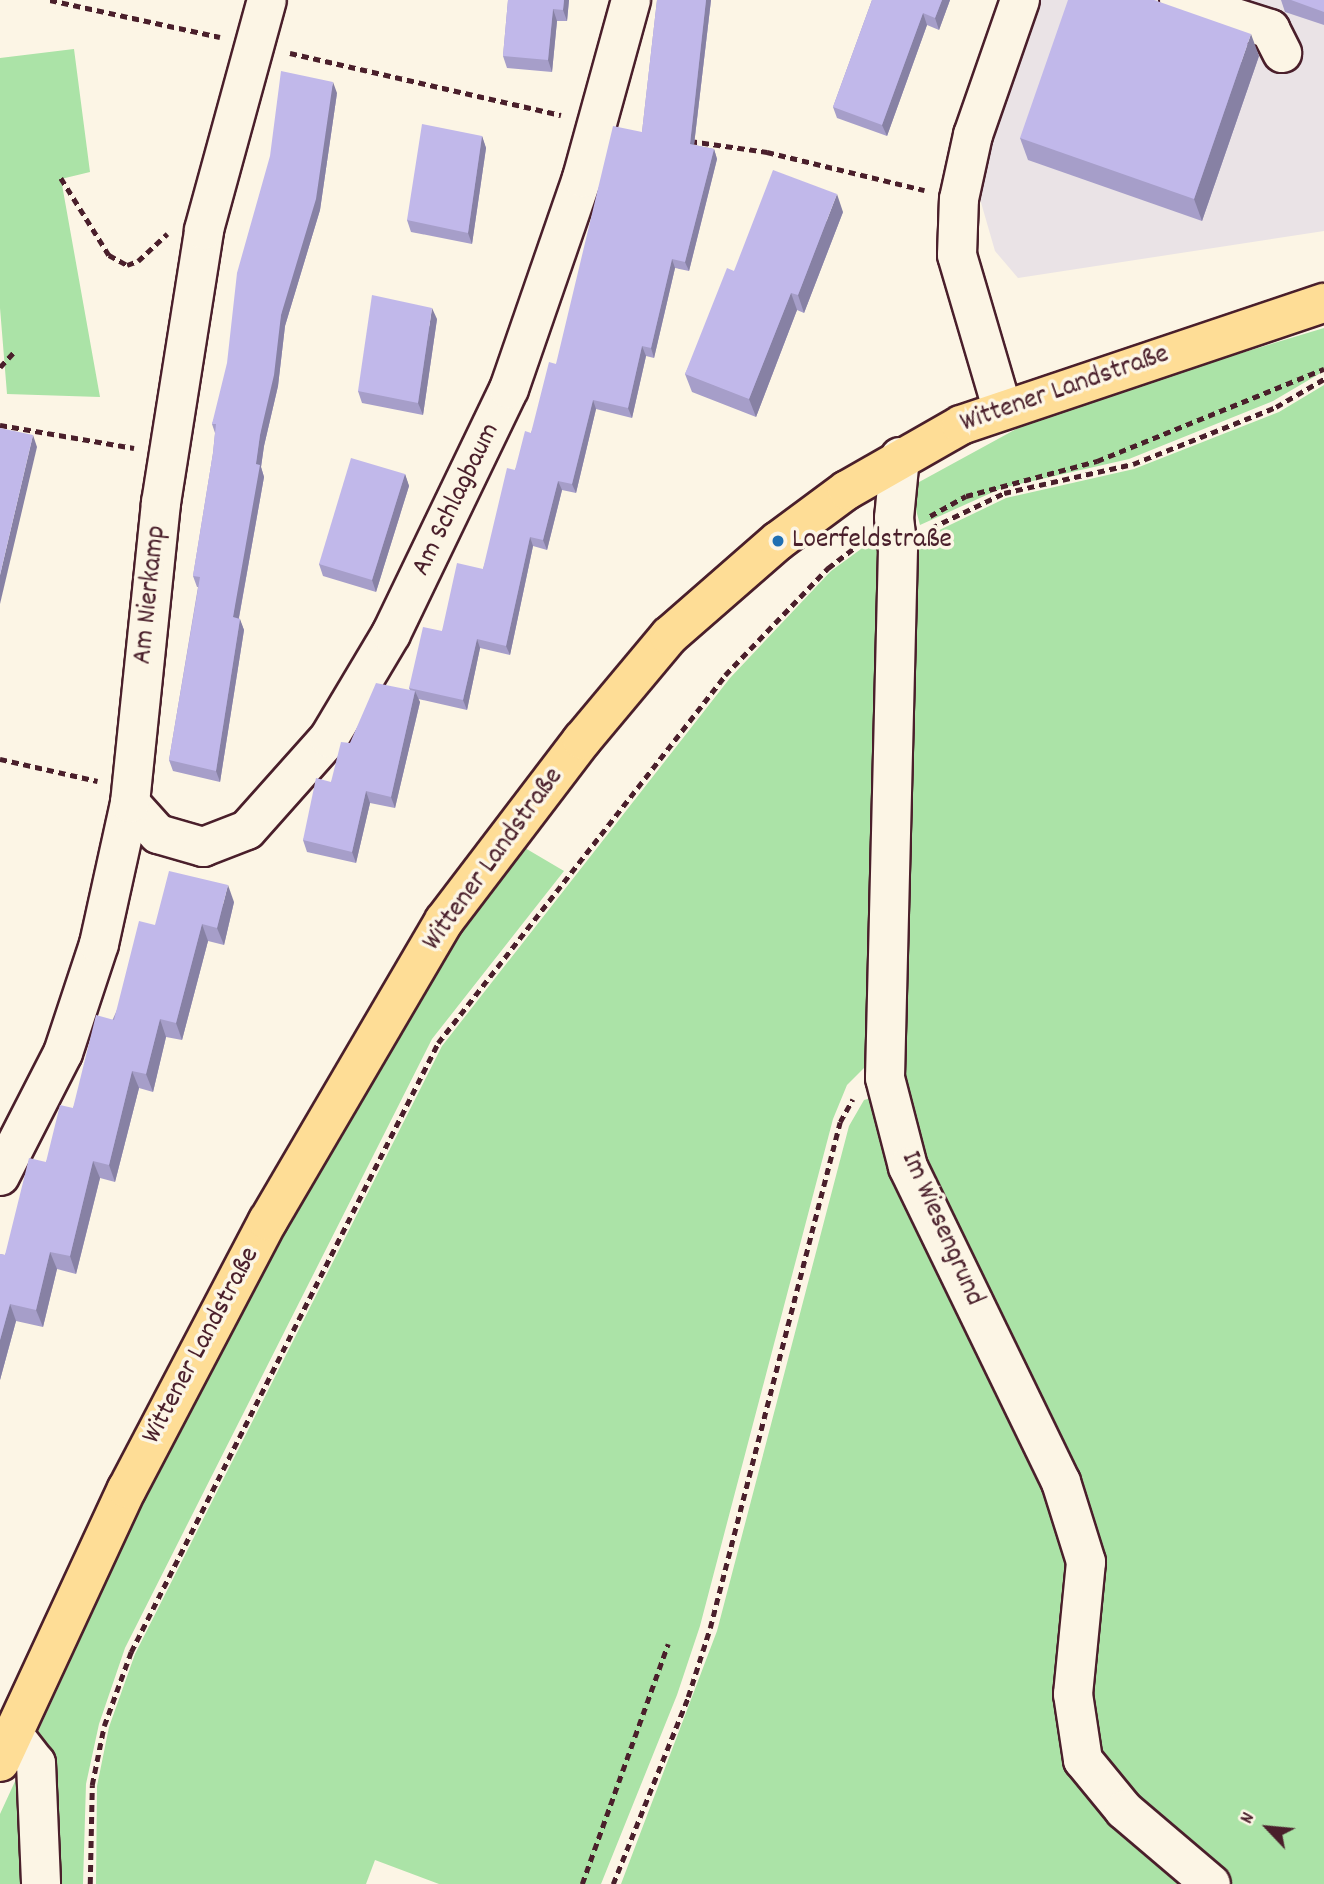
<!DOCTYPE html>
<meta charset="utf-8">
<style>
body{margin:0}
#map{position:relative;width:1324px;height:1884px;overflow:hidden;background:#fcf5e5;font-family:Dekko,sans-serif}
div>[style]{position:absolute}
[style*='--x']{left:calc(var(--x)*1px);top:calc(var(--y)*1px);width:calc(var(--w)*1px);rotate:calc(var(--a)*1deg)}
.built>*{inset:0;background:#eae3e6}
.green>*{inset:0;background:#abe3a7}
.path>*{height:4.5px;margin-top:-2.25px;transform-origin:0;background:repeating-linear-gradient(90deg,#4a1f2b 0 7px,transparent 0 12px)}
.roads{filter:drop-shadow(2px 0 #4a1f2b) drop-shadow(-2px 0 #4a1f2b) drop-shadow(0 2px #4a1f2b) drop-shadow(0 -2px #4a1f2b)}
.minor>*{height:38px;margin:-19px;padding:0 19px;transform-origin:19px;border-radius:19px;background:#fcf5e5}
.major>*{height:38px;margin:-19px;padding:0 19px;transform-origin:19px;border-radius:19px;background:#fedd96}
.wall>*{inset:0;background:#a69ec9}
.shaded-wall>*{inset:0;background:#8781a4}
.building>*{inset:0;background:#c1b8ea}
.dots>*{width:19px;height:19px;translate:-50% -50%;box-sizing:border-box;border:4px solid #fcf5e5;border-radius:50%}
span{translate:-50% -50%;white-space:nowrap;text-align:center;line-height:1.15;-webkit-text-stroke:7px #fcf5e5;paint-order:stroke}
.street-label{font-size:28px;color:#4a1f2b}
.poi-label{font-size:28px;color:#4a1f2b}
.left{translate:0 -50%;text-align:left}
.north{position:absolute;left:1233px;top:1793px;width:70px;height:70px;-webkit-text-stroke:5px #fcf5e5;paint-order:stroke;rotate:296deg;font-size:19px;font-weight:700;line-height:28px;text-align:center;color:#4a1f2b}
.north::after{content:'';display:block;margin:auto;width:24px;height:32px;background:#4a1f2b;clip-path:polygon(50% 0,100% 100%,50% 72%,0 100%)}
</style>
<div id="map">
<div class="built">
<div style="clip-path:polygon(1040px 0,1324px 0,1324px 231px,1018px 278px,995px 251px,980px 199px,988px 145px)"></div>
</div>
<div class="green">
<div style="clip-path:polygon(74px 49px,90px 172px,61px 179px,100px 397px,7px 394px,0 308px,0 58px)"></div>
<div style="clip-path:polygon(1324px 328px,1324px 371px,1273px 401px,1129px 459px,1002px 488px,920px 525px,910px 487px,1049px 411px)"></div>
<div style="clip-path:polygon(1324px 385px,1324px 1884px,1226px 1884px,1094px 1756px,1088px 1693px,1093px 1562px,916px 1165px,893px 1076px,905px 553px,927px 536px,1006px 498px,1134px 469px,1279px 412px)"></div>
<div style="clip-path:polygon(876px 538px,886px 570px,866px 1066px,847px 1085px,833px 1119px,700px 1626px,677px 1695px,601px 1884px,439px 1884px,375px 1860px,366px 1884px,96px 1884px,97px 1786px,109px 1727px,135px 1654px,442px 1046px,730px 678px,831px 571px)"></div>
<div style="clip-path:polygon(525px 848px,564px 871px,432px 1039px,125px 1648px,99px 1724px,86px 1784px,83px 1884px,0 1884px,0 1814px,145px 1499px,281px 1230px,462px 930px)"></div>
<div style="clip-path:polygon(878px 1096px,1052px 1484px,1072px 1560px,1075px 1763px,1196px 1884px,621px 1884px,717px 1631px,849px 1126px,864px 1100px)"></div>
</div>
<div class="path">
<div style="--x:50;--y:0;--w:174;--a:12.3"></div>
<div style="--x:290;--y:53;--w:278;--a:12.9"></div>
<div style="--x:690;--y:141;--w:78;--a:8.1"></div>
<div style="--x:767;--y:152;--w:162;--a:13.6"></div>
<div style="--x:61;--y:178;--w:91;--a:58.1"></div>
<div style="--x:109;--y:255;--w:21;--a:29"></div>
<div style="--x:127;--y:265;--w:12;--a:-20"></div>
<div style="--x:138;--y:261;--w:40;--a:-43"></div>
<div style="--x:0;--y:367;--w:19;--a:-47"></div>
<div style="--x:0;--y:425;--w:136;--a:9.7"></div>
<div style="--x:930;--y:516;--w:41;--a:-29.1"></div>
<div style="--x:966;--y:496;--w:136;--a:-15"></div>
<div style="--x:1097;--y:461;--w:245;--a:-22.1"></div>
<div style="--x:931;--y:528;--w:81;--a:-25.6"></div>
<div style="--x:1004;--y:493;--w:132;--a:-12.7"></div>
<div style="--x:1133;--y:464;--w:154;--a:-21.7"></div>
<div style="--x:1276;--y:407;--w:56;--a:-30.3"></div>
<div style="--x:0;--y:759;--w:100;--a:12.7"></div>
<div style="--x:90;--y:1884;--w:99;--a:-88.8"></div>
<div style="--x:92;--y:1785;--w:60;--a:-78.5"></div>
<div style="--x:104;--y:1726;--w:79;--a:-70"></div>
<div style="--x:131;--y:1652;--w:682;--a:-63.25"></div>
<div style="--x:438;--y:1043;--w:467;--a:-52"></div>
<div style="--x:725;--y:675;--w:149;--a:-46.1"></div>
<div style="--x:828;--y:568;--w:43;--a:-37.4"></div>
<div style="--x:582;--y:1884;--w:255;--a:-70.3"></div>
<div style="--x:613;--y:1884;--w:201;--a:-68.1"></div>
<div style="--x:688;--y:1697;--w:72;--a:-72.3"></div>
<div style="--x:710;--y:1628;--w:522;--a:-75.59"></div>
<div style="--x:840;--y:1122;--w:26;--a:-61"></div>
</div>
<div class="roads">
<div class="minor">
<div style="--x:1179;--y:0;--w:96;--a:17.7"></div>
<div style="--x:1270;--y:29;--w:27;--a:63"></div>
<div style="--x:1002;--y:408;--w:159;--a:-106.4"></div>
<div style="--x:957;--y:255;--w:56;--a:-88"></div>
<div style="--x:959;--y:199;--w:66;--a:-77.7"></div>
<div style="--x:973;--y:135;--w:143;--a:-70.8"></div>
<div style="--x:900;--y:457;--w:61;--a:95.6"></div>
<div style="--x:894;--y:518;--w:31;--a:83"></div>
<div style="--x:898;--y:549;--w:529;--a:91.41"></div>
<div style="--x:885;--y:1078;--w:92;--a:75.5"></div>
<div style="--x:908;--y:1167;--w:350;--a:64.1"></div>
<div style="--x:1061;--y:1482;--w:84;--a:72.6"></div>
<div style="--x:1086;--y:1562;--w:133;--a:95.6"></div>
<div style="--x:1073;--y:1694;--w:67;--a:81.4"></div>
<div style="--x:1083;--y:1760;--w:65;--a:50.6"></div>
<div style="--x:1124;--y:1810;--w:114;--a:40.4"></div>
<div style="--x:130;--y:803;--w:42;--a:47.9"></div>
<div style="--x:158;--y:834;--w:47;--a:16.1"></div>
<div style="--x:203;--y:847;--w:47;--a:-21.1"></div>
<div style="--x:247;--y:830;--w:123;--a:-48.3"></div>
<div style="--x:329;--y:738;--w:121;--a:-59.2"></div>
<div style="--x:391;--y:634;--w:272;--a:-64.3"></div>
<div style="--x:509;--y:389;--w:223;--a:-70.9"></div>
<div style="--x:582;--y:178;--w:185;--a:-74.6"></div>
<div style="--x:0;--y:1176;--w:138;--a:-62.9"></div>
<div style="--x:63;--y:1053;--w:115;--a:-71.7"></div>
<div style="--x:99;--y:944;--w:144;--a:-77.6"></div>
<div style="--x:130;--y:803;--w:302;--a:-84.1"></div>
<div style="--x:161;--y:503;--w:276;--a:-81"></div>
<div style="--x:204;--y:230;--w:238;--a:-74.7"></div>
<div style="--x:13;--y:1734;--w:37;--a:52"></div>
<div style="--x:36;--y:1763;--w:121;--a:87.6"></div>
</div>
<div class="major">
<div style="--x:0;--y:1762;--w:301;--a:-65.1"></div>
<div style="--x:127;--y:1489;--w:303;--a:-62.3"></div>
<div style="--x:268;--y:1221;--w:348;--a:-59.6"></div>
<div style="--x:444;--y:921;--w:228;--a:-52.7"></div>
<div style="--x:582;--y:740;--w:136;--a:-50.1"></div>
<div style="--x:669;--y:636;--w:145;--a:-41.1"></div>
<div style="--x:778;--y:541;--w:86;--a:-36.5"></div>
<div style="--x:847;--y:490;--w:131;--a:-29.7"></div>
<div style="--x:961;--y:425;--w:383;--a:-18.6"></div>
</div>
</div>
<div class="wall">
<div style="clip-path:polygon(508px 0,569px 0,567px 21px,557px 21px,552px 72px,507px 68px,503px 56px)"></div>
<div style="clip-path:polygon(657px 0,711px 0,694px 145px,714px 149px,717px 159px,689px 271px,675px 268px,654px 358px,646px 356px,632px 418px,596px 409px,576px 493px,562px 490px,547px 550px,533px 546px,510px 655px,480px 648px,467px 710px,418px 699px,420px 702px,395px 808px,370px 803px,356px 863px,307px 852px,303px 840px,350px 743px,410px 690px,409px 688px,442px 631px,483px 569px,515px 470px,531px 433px,642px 132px)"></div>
<div style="clip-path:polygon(872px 0,950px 0,939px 30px,927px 25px,887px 136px,837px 118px,833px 107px)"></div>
<div style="clip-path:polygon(1281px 0,1324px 0,1324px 25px,1285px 12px)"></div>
<div style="clip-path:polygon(1259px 56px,1202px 221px,1028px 160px,1020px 138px)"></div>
<div style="clip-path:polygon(337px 93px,320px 210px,285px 326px,278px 386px,264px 446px,261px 467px,264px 477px,239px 618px,244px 630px,220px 782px,173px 771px,169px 760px,198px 587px,197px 587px,193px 576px,213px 453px,215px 433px,212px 424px)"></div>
<div style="clip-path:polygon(482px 136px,486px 148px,472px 244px,411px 232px,407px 220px)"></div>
<div style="clip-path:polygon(843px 212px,804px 313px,797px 310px,756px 417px,692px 392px,685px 374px,734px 271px)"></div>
<div style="clip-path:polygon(437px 319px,423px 415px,362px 403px,358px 391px)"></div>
<div style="clip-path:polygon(405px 474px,409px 486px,376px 592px,323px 576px,319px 564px)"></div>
<div style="clip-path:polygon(234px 902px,224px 945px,208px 941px,182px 1040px,166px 1037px,153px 1092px,139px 1088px,115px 1182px,100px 1178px,76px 1274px,57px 1269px,43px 1327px,16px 1321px,0 1380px,0 1254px,5px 1255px,46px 1162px,73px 1108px,155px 925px)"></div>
</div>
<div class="shaded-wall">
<div style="clip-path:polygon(564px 0,569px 0,567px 21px,563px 10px)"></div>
<div style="clip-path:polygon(706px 0,711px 0,693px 153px,690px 144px)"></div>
<div style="clip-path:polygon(942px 0,950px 0,939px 30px,935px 18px)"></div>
<div style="clip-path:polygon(553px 9px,557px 21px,552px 72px,548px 60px)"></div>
<div style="clip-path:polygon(923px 13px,927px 25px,887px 136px,882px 125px)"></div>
<div style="clip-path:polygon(1251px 34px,1259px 56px,1202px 221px,1194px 199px)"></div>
<div style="clip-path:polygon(333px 82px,337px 93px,320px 210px,285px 326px,278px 386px,264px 446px,261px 467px,264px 477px,237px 628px,233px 617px,260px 435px,281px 315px)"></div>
<div style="clip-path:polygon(482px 136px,486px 148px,472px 244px,468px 233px)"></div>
<div style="clip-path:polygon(714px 149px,717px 159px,689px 271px,685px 262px)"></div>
<div style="clip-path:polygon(837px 194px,843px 212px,804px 313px,798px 295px)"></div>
<div style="clip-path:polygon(672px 259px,675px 268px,654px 358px,651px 348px)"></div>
<div style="clip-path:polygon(791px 293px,797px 310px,756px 417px,749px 399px)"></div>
<div style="clip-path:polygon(432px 308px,437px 319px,423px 415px,418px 403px)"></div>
<div style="clip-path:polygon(642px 346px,646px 356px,632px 418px,628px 408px)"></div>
<div style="clip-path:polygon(593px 400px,596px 409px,576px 493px,572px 484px)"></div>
<div style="clip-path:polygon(33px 435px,37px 447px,0 604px,0 575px)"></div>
<div style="clip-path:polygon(405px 474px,409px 486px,376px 592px,372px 580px)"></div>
<div style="clip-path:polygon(558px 481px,562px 490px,547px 550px,543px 540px)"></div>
<div style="clip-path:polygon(530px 537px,533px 546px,510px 655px,506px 646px)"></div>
<div style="clip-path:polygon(240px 619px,244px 630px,220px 782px,216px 771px)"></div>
<div style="clip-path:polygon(477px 639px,480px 648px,467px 710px,463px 700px)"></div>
<div style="clip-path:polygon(415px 691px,420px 702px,395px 808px,391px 797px)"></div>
<div style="clip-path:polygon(366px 791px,370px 803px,356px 863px,352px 852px)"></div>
<div style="clip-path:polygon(228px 885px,234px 902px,224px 945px,217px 928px)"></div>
<div style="clip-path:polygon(202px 924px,208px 941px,182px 1040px,176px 1023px)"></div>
<div style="clip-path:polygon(160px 1019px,166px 1037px,153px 1092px,146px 1074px)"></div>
<div style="clip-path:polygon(132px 1071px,139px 1088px,115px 1182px,109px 1165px)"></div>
<div style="clip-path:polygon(93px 1161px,100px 1178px,76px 1274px,70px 1256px)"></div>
<div style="clip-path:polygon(50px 1252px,57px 1269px,43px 1327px,36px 1310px)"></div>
<div style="clip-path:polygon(10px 1304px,16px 1321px,0 1380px,0 1340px)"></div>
</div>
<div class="building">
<div style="clip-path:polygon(508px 0,564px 0,563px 10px,553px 9px,548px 60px,503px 56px)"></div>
<div style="clip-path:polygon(657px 0,706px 0,690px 144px,714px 149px,685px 262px,672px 259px,651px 348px,642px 346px,628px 408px,593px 400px,572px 484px,558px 481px,543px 540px,530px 537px,506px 646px,477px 639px,463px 700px,409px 688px,423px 627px,442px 631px,457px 563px,483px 569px,507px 468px,515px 470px,525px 431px,531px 433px,549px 362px,556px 364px,613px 126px,642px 132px)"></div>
<div style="clip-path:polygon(872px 0,942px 0,935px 18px,923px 13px,882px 125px,833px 107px)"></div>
<div style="clip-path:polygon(1068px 0,1154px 0,1251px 34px,1194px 199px,1020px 138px)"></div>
<div style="clip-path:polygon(1291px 0,1324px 0,1324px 12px)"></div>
<div style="clip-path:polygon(281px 71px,333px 82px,316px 199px,281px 315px,274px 375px,260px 435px,256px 464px,260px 465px,233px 617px,240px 619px,216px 771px,169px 760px,200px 577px,193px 576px,213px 453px,216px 424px,212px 424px,227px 363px,237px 273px,270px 156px)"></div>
<div style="clip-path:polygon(422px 124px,482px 136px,468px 233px,407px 220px)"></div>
<div style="clip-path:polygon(773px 170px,837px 194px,798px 295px,791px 293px,749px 399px,685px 374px,727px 268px,734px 271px)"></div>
<div style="clip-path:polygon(372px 295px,432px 308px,418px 403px,358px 391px)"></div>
<div style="clip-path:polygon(0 428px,33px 435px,0 575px)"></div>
<div style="clip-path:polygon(351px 458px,405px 474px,372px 580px,319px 564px)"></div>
<div style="clip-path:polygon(376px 683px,415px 691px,391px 797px,366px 791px,352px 852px,303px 840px,316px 778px,331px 782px,341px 742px,350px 743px)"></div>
<div style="clip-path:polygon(169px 871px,228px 885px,217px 928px,202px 924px,176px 1023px,160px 1019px,146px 1074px,132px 1071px,109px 1165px,93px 1161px,70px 1256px,50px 1252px,36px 1310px,10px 1304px,0 1340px,0 1254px,5px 1255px,29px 1158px,46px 1162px,60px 1105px,73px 1108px,96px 1015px,114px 1020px,139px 921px,155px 925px)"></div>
</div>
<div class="dots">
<div style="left:778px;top:541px;background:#1f6fb2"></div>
</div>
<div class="street-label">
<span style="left:1065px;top:390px;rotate:-19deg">Wittener Landstraße</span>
<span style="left:457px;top:500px;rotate:-64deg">Am Schlagbaum</span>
<span style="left:151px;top:595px;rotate:-84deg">Am Nierkamp</span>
<span style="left:494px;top:860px;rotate:-54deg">Wittener Landstraße</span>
<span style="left:941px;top:1229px;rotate:66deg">Im Wiesengrund</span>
<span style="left:202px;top:1346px;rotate:-62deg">Wittener Landstraße</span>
</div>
<div class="poi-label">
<span class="left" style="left:792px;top:541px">Loerfeldstraße</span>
</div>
<div class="north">N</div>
</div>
